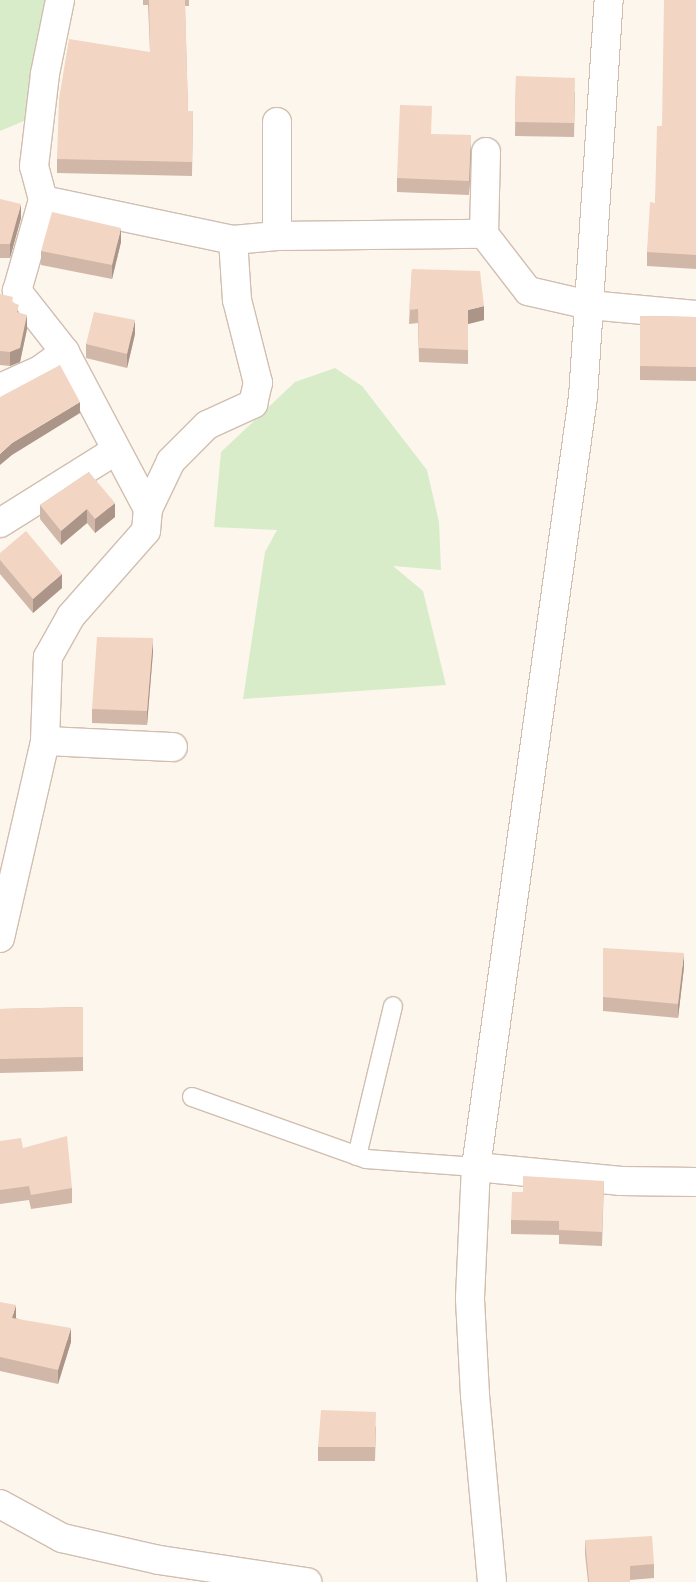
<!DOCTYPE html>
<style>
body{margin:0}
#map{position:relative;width:696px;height:1582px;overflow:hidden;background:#fdf6ec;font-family:Arial,sans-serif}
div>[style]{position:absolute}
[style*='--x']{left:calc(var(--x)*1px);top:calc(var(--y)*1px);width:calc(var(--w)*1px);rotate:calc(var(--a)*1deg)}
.green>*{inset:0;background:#d8ecc9}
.roads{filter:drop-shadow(1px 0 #d1beb0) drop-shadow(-1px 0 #d1beb0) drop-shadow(0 1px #d1beb0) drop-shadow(0 -1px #d1beb0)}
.service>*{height:18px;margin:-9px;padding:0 9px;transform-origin:9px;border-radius:9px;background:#fff}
.minor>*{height:28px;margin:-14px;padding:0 14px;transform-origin:14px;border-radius:14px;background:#fff}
.tertiary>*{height:28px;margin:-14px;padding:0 14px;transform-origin:14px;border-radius:14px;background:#fff}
.wall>*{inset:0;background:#d1b7a8}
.shaded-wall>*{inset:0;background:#aa9588}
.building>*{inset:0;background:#f3d5c3}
span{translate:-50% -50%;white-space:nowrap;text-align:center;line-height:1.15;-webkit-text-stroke:5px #fffaf3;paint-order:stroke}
</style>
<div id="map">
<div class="green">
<div style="clip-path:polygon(0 0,59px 0,55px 108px,0 131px)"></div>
<div style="clip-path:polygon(335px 368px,362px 386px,427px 470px,439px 522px,441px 570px,393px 566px,423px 591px,446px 685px,243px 699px,265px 552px,277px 530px,214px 527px,221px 452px,295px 382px)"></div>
</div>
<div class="roads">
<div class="service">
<div style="--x:192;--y:1097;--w:185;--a:19.6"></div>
<div style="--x:366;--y:1159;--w:110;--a:4.2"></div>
<div style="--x:357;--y:1156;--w:154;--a:-76.5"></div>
</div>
<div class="minor">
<div style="--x:60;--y:0;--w:76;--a:101.5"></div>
<div style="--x:45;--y:74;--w:93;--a:96.8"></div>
<div style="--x:34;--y:166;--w:35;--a:75"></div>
<div style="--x:43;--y:200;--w:194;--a:11.9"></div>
<div style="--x:233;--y:240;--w:44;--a:-5.2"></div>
<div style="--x:277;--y:236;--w:207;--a:-0.6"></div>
<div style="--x:484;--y:234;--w:72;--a:52.3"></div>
<div style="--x:528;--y:291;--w:63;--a:12.9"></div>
<div style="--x:589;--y:305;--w:107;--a:5.3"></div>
<div style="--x:484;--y:234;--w:82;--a:-88.6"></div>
<div style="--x:277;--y:236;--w:114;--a:-90"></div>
<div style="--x:0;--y:388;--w:44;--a:-24.2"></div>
<div style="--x:40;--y:370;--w:31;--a:-36"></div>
<div style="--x:148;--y:509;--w:53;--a:-64.4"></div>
<div style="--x:171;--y:461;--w:51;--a:-45"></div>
<div style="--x:207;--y:425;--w:51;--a:-24.5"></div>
<div style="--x:253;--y:404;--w:22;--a:-77"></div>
<div style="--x:258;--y:383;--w:86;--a:-104.2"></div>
<div style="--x:237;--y:300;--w:60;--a:-93.8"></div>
<div style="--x:0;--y:523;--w:136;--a:-32.1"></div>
<div style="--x:45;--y:741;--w:128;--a:2.7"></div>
<div style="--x:0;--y:938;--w:202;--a:-77.1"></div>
<div style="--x:45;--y:741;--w:84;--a:-88"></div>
<div style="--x:48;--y:657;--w:47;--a:-60.7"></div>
<div style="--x:71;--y:616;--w:113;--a:-48.6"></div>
<div style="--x:146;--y:531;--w:22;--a:-85"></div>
<div style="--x:148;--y:509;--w:178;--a:-117.9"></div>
<div style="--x:65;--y:352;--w:78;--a:-128.2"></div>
<div style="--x:17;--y:291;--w:95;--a:-74.1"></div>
<div style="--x:476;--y:1167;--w:146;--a:5.5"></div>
<div style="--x:621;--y:1181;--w:75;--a:0.8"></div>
</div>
<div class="tertiary">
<div style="--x:0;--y:1504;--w:71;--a:28.7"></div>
<div style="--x:62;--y:1538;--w:99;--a:12.8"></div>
<div style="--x:159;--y:1560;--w:150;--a:8.5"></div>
<div style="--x:492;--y:1582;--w:188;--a:-95.2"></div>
<div style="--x:475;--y:1395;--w:97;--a:-93"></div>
<div style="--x:470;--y:1298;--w:131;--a:-87.4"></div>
<div style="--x:476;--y:1167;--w:777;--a:-82.09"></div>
<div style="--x:583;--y:397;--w:398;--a:-86.3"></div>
</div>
</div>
<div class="wall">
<div style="clip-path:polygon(143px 0,189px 0,189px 6px,185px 6px,188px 111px,193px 111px,192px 176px,57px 173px,57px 159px,150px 52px,148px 5px,143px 5px)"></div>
<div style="clip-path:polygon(696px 0,696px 269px,647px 266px,647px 252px,655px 203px,662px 126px)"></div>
<div style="clip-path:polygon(516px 76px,575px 92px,574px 137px,515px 136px)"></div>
<div style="clip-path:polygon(431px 134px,471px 149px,469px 195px,397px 192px,397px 178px)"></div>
<div style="clip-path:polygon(0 199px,21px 218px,10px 258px,0 258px)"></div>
<div style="clip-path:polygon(121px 242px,112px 279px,41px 265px,41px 251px)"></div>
<div style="clip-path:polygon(412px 269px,484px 320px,468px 324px,468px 364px,419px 362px,418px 323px,409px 324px)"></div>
<div style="clip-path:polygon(0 294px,13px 302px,19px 312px,27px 329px,20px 362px,10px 366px,0 365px)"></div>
<div style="clip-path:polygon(640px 316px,696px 317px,696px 381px,640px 380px)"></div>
<div style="clip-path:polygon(135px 334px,127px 368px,86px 358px,86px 344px)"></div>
<div style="clip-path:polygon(89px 472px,115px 517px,95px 533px,87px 523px,61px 545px,40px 519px,40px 505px)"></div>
<div style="clip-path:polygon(0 553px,62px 588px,33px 613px,0 574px)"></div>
<div style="clip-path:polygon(153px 652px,147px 725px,92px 723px,92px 709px)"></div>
<div style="clip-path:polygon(603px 948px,684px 967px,678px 1018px,603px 1011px)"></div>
<div style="clip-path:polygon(83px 1007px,83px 1071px,0 1073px,0 1009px)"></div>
<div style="clip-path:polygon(0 1141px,23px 1148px,72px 1188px,72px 1203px,31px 1209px,29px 1200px,0 1204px)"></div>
<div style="clip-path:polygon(604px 1181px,602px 1246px,559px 1244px,559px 1235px,511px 1234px,511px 1220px,523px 1192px)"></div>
<div style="clip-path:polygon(0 1302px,16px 1318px,71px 1342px,58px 1384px,0 1371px)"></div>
<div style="clip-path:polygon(376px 1426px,375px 1461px,318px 1461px,318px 1447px)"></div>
<div style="clip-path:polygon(585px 1540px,654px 1564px,654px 1578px,630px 1580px,630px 1582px,588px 1582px,585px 1554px)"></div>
</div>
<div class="shaded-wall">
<div style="clip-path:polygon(471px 135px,471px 149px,469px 195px,469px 181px)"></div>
<div style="clip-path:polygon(21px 204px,21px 218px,10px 258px,10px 244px)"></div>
<div style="clip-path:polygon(121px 228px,121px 242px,112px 279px,112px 265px)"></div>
<div style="clip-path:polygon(484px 306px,484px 320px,468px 324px,468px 310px)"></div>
<div style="clip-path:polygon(27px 315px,27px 329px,20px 362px,10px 366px,10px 352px)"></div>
<div style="clip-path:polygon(135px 320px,135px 334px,127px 368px,127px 354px)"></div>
<div style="clip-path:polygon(80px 402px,80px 413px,12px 455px,0 465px,0 454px,12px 443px)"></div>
<div style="clip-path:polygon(115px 503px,115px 517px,95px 533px,95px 519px)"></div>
<div style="clip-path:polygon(87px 509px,87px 523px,61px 545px,61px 531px)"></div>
<div style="clip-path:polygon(62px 574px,62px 588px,33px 613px,33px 599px)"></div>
<div style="clip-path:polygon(153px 638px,153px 652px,147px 725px,147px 711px)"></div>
<div style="clip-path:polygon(684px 953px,684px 967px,678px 1018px,678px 1004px)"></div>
<div style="clip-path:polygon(16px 1305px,16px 1319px,12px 1318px)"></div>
<div style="clip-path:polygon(71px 1328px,71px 1342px,58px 1384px,58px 1370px)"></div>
</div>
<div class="building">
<div style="clip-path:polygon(149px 0,185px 0,188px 111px,193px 111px,192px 162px,57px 159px,59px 99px,69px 39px,150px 52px)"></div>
<div style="clip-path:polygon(664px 0,696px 0,696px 255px,647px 252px,650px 202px,655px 203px,657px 126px,662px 126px)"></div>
<div style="clip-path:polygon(516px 76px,575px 78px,574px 123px,515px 122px)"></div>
<div style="clip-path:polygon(400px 105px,432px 106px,431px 134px,471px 135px,469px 181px,397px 178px)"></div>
<div style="clip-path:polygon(0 199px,21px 204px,10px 244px,0 244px)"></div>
<div style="clip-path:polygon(52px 212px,121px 228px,112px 265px,41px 251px)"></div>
<div style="clip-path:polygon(412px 269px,480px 271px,484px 306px,468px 310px,468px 350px,419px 348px,418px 309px,409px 310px)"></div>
<div style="clip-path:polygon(0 294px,13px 297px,12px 302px,19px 305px,17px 312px,27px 315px,20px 348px,10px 352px,0 351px)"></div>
<div style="clip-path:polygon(94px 312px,135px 320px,127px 354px,86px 344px)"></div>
<div style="clip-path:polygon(640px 316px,696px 317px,696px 367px,640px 366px)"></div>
<div style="clip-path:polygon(60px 365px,80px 402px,12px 443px,0 454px,0 397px)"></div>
<div style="clip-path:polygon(89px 472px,115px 503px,95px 519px,87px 509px,61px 531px,40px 505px)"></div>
<div style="clip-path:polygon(26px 531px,62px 574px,33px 599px,0 560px,0 553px)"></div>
<div style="clip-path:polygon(97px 637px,153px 638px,147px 711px,92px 709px)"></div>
<div style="clip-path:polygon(603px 948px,684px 953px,678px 1004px,603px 997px)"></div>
<div style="clip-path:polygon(83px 1007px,83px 1057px,0 1059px,0 1009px)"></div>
<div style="clip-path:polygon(67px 1136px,72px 1188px,31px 1195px,29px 1186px,0 1190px,0 1141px,21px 1138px,23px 1148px)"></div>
<div style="clip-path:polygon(523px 1176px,604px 1181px,602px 1232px,559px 1230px,559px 1221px,511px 1220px,512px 1192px,523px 1192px)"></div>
<div style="clip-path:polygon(0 1302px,16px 1305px,12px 1318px,71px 1328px,58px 1370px,0 1357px)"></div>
<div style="clip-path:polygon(321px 1410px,376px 1412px,375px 1447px,318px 1447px)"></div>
<div style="clip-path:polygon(652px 1536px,654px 1564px,630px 1566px,630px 1582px,589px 1582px,585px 1540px)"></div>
</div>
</div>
